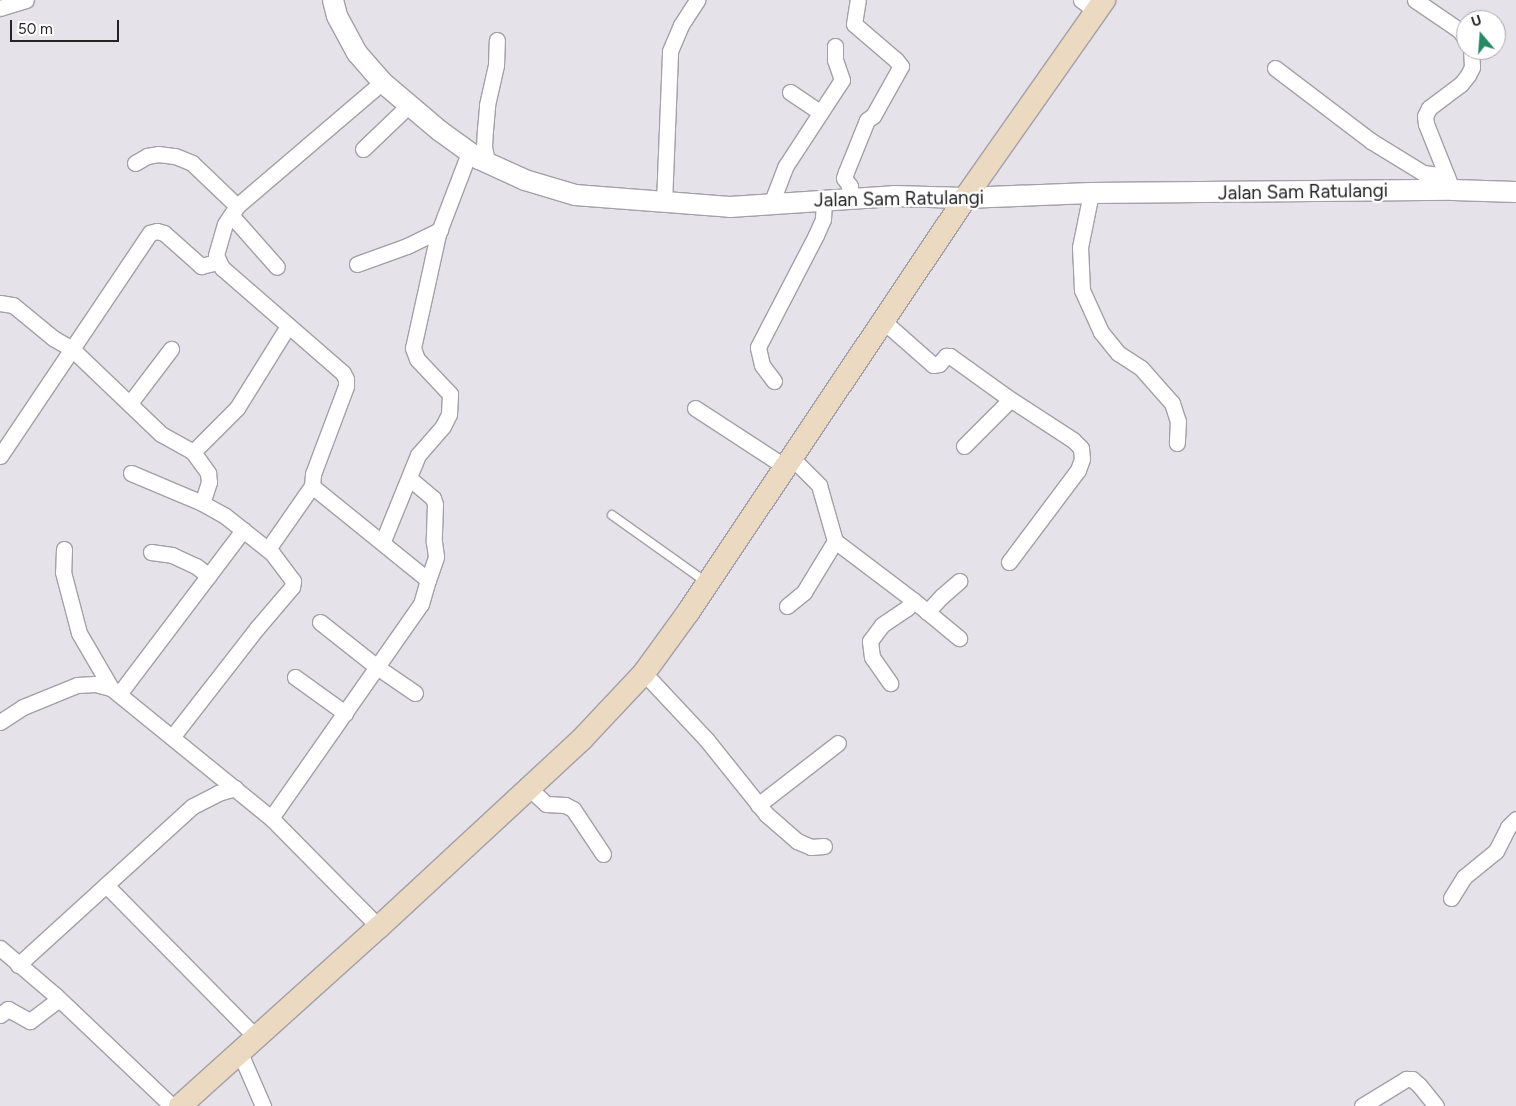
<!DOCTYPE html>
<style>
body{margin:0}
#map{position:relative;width:1516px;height:1106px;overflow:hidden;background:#e5e2ea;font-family:Figtree,sans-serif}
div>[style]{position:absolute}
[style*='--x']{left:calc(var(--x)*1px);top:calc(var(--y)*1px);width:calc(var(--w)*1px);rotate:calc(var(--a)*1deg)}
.roads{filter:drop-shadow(1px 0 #a3a0a7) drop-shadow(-1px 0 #a3a0a7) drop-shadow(0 1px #a3a0a7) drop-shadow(0 -1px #a3a0a7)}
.service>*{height:8px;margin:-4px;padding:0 4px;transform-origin:4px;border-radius:4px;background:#fff}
.minor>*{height:15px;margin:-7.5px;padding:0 7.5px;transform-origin:7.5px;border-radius:7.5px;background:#fff}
.tertiary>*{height:20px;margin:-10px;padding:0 10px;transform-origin:10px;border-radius:10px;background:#fff}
.secondary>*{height:22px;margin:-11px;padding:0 11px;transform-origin:11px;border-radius:11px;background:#ecd9c1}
span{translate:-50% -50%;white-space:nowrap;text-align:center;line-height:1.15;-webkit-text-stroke:4.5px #fff;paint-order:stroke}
.street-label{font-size:19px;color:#242326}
.north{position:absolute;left:1456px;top:10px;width:50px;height:50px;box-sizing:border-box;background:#fff;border:1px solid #a7a7a8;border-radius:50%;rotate:342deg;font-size:14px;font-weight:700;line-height:20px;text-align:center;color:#242326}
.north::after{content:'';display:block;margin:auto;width:18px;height:22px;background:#258a65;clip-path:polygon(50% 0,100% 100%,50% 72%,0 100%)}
.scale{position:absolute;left:10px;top:20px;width:109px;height:22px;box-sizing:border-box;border:2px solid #242326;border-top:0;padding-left:6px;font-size:15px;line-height:18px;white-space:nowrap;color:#242326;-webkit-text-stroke:4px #fff;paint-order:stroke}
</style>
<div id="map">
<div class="roads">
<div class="service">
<div style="--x:612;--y:515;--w:115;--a:35.5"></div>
</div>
<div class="minor">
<div style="--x:1081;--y:0;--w:19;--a:36"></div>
<div style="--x:1415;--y:0;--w:53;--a:34.3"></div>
<div style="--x:1459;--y:30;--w:11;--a:52"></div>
<div style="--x:0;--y:8;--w:27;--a:-17"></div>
<div style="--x:1275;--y:68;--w:121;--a:37.2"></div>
<div style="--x:1371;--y:141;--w:61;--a:31.6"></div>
<div style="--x:1423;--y:173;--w:24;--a:7"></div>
<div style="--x:790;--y:92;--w:36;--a:34"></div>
<div style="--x:363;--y:149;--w:64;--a:-43.7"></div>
<div style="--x:487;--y:162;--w:15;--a:-101"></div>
<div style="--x:484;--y:147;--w:17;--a:-87"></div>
<div style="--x:485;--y:130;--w:25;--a:-85"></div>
<div style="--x:487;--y:105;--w:41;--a:-77.3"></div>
<div style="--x:496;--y:65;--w:25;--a:-88"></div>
<div style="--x:135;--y:163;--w:14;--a:-30"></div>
<div style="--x:147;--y:156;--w:11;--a:-10"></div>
<div style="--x:158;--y:154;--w:17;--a:7"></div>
<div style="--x:175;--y:156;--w:18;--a:22"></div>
<div style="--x:192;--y:163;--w:62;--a:43.7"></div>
<div style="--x:1450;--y:184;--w:65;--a:-111.8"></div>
<div style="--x:1426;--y:124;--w:8;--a:-97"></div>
<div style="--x:1425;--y:116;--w:9;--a:-63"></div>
<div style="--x:1429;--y:108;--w:40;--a:-37"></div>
<div style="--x:1461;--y:84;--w:11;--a:-52"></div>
<div style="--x:1468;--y:75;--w:9;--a:-63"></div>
<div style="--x:1472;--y:67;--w:17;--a:-93"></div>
<div style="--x:1091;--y:193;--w:55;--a:101.5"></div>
<div style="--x:1080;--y:247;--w:43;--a:87.3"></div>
<div style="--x:1082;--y:290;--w:46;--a:65.7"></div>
<div style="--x:1101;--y:332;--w:27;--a:51"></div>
<div style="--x:1118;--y:353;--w:27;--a:33"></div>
<div style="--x:1141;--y:368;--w:47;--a:48.5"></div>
<div style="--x:1172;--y:403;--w:19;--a:72"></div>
<div style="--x:1178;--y:421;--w:22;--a:93"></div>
<div style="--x:847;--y:199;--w:13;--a:-77"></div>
<div style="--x:850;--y:186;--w:10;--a:-127"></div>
<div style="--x:844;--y:178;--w:6;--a:-72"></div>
<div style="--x:846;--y:172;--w:56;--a:-68"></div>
<div style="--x:867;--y:120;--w:7;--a:-34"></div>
<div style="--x:873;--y:116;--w:57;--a:-60.8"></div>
<div style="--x:901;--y:66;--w:8;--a:-130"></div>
<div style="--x:896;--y:60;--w:55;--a:-139.4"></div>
<div style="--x:854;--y:24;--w:24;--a:-81"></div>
<div style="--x:664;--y:203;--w:152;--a:-87.7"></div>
<div style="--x:670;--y:51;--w:28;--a:-67"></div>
<div style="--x:681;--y:25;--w:30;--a:-57"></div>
<div style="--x:771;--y:204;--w:40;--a:-69"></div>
<div style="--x:785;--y:167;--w:104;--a:-56.8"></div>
<div style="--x:842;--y:80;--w:21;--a:-109"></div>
<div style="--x:835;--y:60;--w:14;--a:-90"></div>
<div style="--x:231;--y:215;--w:69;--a:48.5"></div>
<div style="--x:357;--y:264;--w:53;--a:-19.8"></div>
<div style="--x:407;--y:246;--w:37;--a:-26"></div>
<div style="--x:0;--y:303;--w:13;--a:9"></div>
<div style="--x:13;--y:305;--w:52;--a:39.5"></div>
<div style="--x:53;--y:338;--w:22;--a:30"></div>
<div style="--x:72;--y:349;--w:123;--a:43.7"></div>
<div style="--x:161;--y:434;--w:37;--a:29"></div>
<div style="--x:193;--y:452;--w:26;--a:54"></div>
<div style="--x:208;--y:473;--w:9;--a:84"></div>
<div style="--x:209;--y:482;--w:22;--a:108"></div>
<div style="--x:202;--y:503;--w:25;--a:29"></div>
<div style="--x:224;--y:515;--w:61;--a:38.4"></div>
<div style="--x:272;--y:553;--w:35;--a:53"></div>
<div style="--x:293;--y:581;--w:6;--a:99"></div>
<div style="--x:292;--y:587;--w:54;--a:130.5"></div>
<div style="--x:257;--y:628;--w:137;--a:127.9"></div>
<div style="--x:882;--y:320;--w:68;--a:41.4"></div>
<div style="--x:933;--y:365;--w:6;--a:-9"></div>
<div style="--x:939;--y:364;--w:11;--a:-49"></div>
<div style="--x:946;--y:356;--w:4;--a:0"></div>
<div style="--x:950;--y:356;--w:70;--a:35.7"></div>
<div style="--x:1007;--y:397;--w:79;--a:33.1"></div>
<div style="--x:1073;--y:440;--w:11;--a:45"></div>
<div style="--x:1081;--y:448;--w:11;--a:85"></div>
<div style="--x:1082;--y:459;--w:12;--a:110"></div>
<div style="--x:1078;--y:470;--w:115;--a:126.9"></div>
<div style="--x:774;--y:381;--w:20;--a:-127"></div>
<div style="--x:762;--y:365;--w:18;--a:-103"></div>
<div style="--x:758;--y:347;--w:126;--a:-62.6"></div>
<div style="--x:816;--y:235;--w:17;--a:-66"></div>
<div style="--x:823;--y:219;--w:19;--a:-87"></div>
<div style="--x:130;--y:403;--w:68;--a:-52.8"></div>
<div style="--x:695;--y:408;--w:106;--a:33.1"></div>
<div style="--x:964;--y:446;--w:65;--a:-45"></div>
<div style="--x:193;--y:452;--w:62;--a:-45"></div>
<div style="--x:237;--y:408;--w:97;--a:-58.1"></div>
<div style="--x:0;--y:456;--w:269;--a:-56.1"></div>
<div style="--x:150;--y:233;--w:7;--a:-16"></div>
<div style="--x:157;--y:231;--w:7;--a:16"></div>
<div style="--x:164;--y:233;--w:50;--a:41.7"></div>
<div style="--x:201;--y:266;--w:16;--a:-14"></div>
<div style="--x:791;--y:457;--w:40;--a:45"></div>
<div style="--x:819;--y:485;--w:58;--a:74.1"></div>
<div style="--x:835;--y:541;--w:98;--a:37.1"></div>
<div style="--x:913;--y:600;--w:10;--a:127"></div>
<div style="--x:907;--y:608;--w:30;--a:146"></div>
<div style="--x:882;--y:625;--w:20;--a:127"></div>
<div style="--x:870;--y:641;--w:16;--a:83"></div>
<div style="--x:872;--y:657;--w:32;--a:55"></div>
<div style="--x:131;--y:473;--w:77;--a:22.9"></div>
<div style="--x:409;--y:478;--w:31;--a:40"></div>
<div style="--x:433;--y:498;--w:6;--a:72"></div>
<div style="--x:435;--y:504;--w:38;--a:92"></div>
<div style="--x:434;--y:542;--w:15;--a:82"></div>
<div style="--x:436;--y:557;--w:24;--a:109"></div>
<div style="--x:383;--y:541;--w:93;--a:-67.9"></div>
<div style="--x:418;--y:455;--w:38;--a:-49"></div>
<div style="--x:443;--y:426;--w:13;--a:-63"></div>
<div style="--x:449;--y:414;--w:20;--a:-87"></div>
<div style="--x:450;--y:394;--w:48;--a:-133.3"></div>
<div style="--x:417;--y:359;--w:12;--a:-110"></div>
<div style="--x:413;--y:348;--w:117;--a:-77.6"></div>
<div style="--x:438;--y:234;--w:87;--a:-69.1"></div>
<div style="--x:64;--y:549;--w:23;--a:92"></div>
<div style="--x:63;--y:572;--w:63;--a:75.3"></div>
<div style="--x:79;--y:633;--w:64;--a:59.8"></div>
<div style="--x:268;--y:549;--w:77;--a:-55.1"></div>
<div style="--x:151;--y:552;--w:21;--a:8"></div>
<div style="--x:172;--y:555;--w:26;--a:25"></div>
<div style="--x:196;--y:566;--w:16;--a:38"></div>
<div style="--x:913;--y:600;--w:60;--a:39.6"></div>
<div style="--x:787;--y:606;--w:22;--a:-39"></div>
<div style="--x:804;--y:592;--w:60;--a:-58.7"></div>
<div style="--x:927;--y:612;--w:22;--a:-47"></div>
<div style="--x:942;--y:596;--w:23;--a:-41"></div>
<div style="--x:320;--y:622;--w:73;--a:38.3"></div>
<div style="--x:377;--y:667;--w:46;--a:34.4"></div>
<div style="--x:644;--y:673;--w:91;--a:46.8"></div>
<div style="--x:706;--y:739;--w:96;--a:51.3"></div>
<div style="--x:766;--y:814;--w:41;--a:41.1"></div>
<div style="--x:797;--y:841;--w:15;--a:23"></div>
<div style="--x:811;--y:847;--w:13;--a:-4"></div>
<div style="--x:295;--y:677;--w:62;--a:35.8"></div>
<div style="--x:119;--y:694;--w:206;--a:-52.9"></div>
<div style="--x:0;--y:722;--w:27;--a:-33"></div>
<div style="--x:23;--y:707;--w:58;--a:-22.2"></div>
<div style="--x:77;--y:685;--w:18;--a:-3"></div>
<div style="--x:95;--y:684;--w:16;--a:14"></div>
<div style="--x:111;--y:688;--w:206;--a:39.1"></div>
<div style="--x:271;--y:818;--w:153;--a:45.3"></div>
<div style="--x:529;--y:788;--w:23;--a:43"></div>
<div style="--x:546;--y:804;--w:19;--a:3"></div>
<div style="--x:565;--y:805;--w:9;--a:27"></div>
<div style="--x:573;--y:809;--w:54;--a:56.3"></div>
<div style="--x:758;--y:805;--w:101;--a:-37.8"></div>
<div style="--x:271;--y:818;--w:261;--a:-55"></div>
<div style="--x:421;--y:604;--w:25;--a:-74"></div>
<div style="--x:428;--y:580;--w:149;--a:-141"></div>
<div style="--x:312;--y:486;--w:12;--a:-85"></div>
<div style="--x:313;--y:474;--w:94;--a:-69.4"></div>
<div style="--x:346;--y:386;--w:7;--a:-90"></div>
<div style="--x:346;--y:379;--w:7;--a:-117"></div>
<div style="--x:343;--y:373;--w:160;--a:-139"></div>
<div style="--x:222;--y:268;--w:14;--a:-115"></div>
<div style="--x:216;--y:255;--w:32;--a:-74"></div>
<div style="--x:225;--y:224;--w:22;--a:-56"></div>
<div style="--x:237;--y:206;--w:191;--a:-40.5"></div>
<div style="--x:106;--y:885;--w:215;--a:45.4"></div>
<div style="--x:1451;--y:898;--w:25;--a:-58"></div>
<div style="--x:1464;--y:877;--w:41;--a:-39.1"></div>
<div style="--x:1496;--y:851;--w:27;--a:-63"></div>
<div style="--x:1508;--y:827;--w:11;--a:-45"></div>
<div style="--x:0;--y:948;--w:72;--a:40.5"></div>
<div style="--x:55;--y:995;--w:161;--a:43.5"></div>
<div style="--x:18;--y:965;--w:236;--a:-42.3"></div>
<div style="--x:193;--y:806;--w:28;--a:-27"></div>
<div style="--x:218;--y:793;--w:18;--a:-16"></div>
<div style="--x:0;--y:1015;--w:10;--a:-37"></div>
<div style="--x:8;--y:1009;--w:25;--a:29"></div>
<div style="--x:30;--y:1021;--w:36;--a:-37"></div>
<div style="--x:240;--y:1053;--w:58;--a:66.5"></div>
<div style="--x:1362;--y:1106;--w:52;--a:-31.5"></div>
<div style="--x:1406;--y:1079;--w:6;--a:0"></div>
<div style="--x:1412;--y:1079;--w:9;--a:41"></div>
<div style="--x:1419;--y:1085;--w:27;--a:51"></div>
</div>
<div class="tertiary">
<div style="--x:333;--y:0;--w:16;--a:76"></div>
<div style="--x:337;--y:16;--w:42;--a:61.6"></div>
<div style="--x:357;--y:53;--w:38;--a:49"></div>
<div style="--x:382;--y:82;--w:76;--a:40.2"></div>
<div style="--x:440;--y:131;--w:48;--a:35.7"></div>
<div style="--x:479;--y:159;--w:51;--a:24.5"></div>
<div style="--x:525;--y:180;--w:52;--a:16.7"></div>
<div style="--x:575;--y:195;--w:155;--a:4.4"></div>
<div style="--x:730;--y:207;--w:164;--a:-3.8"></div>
<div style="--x:894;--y:196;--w:71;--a:1.6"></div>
<div style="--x:965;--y:198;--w:126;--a:-2.3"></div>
<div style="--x:1091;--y:193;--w:362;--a:-0.5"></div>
<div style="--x:1453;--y:190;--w:63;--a:1.8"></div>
</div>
<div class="secondary">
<div style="--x:180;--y:1106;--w:268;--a:-42"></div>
<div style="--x:379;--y:927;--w:277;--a:-42.8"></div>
<div style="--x:582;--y:739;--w:91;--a:-46.8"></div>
<div style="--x:644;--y:673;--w:77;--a:-54"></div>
<div style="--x:689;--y:611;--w:497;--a:-56.2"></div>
<div style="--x:965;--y:198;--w:242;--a:-54.9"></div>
</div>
</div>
<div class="street-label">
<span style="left:1303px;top:192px;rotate:-1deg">Jalan Sam Ratulangi</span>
<span style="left:899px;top:199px;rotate:-1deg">Jalan Sam Ratulangi</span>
</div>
<div class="north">U</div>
<div class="scale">50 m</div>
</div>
